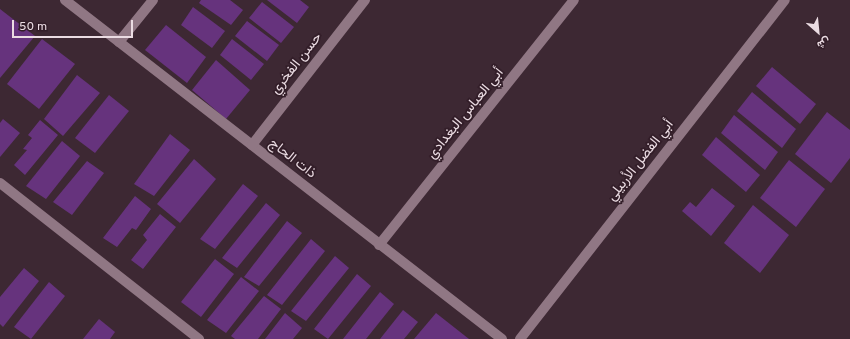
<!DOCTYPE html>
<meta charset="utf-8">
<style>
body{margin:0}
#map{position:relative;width:850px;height:339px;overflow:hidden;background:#3d2833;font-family:Overpass,Vazirmatn,sans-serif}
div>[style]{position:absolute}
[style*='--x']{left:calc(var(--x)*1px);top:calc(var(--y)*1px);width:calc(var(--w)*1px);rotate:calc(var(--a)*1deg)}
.building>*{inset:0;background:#66337d}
.minor>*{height:10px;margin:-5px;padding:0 5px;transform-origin:5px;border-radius:5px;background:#907784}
span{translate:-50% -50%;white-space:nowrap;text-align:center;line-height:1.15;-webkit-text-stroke:3.5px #331e29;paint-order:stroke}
.street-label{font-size:14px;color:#ebdce3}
.north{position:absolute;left:798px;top:12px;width:40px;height:40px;-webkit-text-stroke:3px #331e29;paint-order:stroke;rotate:153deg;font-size:11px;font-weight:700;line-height:16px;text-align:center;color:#ebdce3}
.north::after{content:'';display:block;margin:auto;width:14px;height:18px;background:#ebdce3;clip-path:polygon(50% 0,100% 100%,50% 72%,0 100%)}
.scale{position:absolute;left:12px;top:20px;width:121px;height:18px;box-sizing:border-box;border:2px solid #ebdce3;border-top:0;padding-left:5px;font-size:12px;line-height:14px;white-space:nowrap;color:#ebdce3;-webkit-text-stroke:3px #331e29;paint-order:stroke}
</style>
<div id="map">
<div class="building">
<div style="clip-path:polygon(201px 0,230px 0,243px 10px,231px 25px,199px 3px)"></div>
<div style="clip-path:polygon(267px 0,300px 0,309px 7px,297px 23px)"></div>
<div style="clip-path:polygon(262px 2px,294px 27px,281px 43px,249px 18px)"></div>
<div style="clip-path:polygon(193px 7px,225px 31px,212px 48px,181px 25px)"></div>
<div style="clip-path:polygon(0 9px,35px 36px,0 78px)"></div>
<div style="clip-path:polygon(247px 21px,279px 45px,267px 61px,235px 36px)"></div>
<div style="clip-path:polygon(166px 25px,206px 57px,187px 83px,145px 50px)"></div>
<div style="clip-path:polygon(42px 39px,75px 64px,39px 109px,7px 84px)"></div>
<div style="clip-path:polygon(232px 39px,264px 64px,251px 80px,220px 55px)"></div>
<div style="clip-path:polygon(216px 60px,250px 90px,226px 119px,192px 90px)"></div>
<div style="clip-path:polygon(772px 67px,816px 104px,800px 124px,756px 86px)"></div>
<div style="clip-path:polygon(77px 75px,100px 93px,63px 136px,44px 119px)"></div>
<div style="clip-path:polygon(752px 92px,796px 129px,782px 148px,737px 111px)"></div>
<div style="clip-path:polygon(109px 95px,129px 111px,95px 153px,75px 138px)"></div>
<div style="clip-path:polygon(827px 112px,850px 130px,850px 158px,831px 183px,795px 154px)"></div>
<div style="clip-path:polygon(734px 115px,778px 152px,765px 170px,721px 133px)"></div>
<div style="clip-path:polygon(3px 119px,20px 133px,0 157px,0 123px)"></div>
<div style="clip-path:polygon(40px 120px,58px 135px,25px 175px,14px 165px,27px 150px,23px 149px,32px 138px,28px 135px)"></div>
<div style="clip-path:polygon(170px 134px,190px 150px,154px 196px,134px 184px)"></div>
<div style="clip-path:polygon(716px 137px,760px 175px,746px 192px,702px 155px)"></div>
<div style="clip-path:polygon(62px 141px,80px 156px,46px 199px,26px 186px)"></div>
<div style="clip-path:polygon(194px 159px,216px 179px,180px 223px,157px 204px)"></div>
<div style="clip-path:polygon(789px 160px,825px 189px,796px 227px,760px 198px)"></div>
<div style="clip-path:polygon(87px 161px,104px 173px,72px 215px,53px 202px)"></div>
<div style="clip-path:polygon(243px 184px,258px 196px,215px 249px,200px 239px)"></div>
<div style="clip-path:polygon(712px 188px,735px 206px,711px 236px,682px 211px,690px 202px,696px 207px)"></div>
<div style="clip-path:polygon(135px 196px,151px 209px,136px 230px,132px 228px,117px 247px,103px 238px)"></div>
<div style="clip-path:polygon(266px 203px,280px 215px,237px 268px,222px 258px)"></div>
<div style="clip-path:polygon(753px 205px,789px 235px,760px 273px,724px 243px)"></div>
<div style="clip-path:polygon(160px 214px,176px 227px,143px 269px,131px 260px,147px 240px,143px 235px)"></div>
<div style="clip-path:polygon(287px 221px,302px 233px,259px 286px,244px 277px)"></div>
<div style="clip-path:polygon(311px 239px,325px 251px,282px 305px,267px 295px)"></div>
<div style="clip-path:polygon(335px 256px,349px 268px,306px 321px,291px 311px)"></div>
<div style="clip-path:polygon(215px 259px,234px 274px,201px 317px,181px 302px)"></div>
<div style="clip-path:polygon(24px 268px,39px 281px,3px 327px,0 324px,0 297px)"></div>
<div style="clip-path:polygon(357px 274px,371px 286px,328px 339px,314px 329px)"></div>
<div style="clip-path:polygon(241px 277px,259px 291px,226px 333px,207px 320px)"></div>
<div style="clip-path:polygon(49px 282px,65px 296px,31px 339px,14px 327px)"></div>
<div style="clip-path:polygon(380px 292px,394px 304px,366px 339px,343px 339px)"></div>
<div style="clip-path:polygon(264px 296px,281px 309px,258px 339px,235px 339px,231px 336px)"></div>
<div style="clip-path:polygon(403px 310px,418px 322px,404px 339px,380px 339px)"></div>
<div style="clip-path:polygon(285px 313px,302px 328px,293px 339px,265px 339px)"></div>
<div style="clip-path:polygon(436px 313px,469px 339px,414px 339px)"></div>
<div style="clip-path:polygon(99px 319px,115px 332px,110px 339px,83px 339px)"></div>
</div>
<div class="minor">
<div style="--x:65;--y:0;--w:553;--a:37.8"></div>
<div style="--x:119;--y:42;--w:54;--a:-51"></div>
<div style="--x:252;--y:145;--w:184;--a:-52.1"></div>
<div style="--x:0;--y:183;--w:253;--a:38.1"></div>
<div style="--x:379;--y:245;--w:313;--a:-51.5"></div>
<div style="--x:520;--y:339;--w:430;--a:-52"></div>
</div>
<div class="street-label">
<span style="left:297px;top:64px;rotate:-52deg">حسن الفخري</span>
<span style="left:466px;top:114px;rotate:-51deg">أبي العباس البغدادي</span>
<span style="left:292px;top:159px;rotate:38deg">ذات الحاج</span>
<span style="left:641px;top:161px;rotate:-52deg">أبي الفضل الأربيلي</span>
</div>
<div class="north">ش</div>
<div class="scale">50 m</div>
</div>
